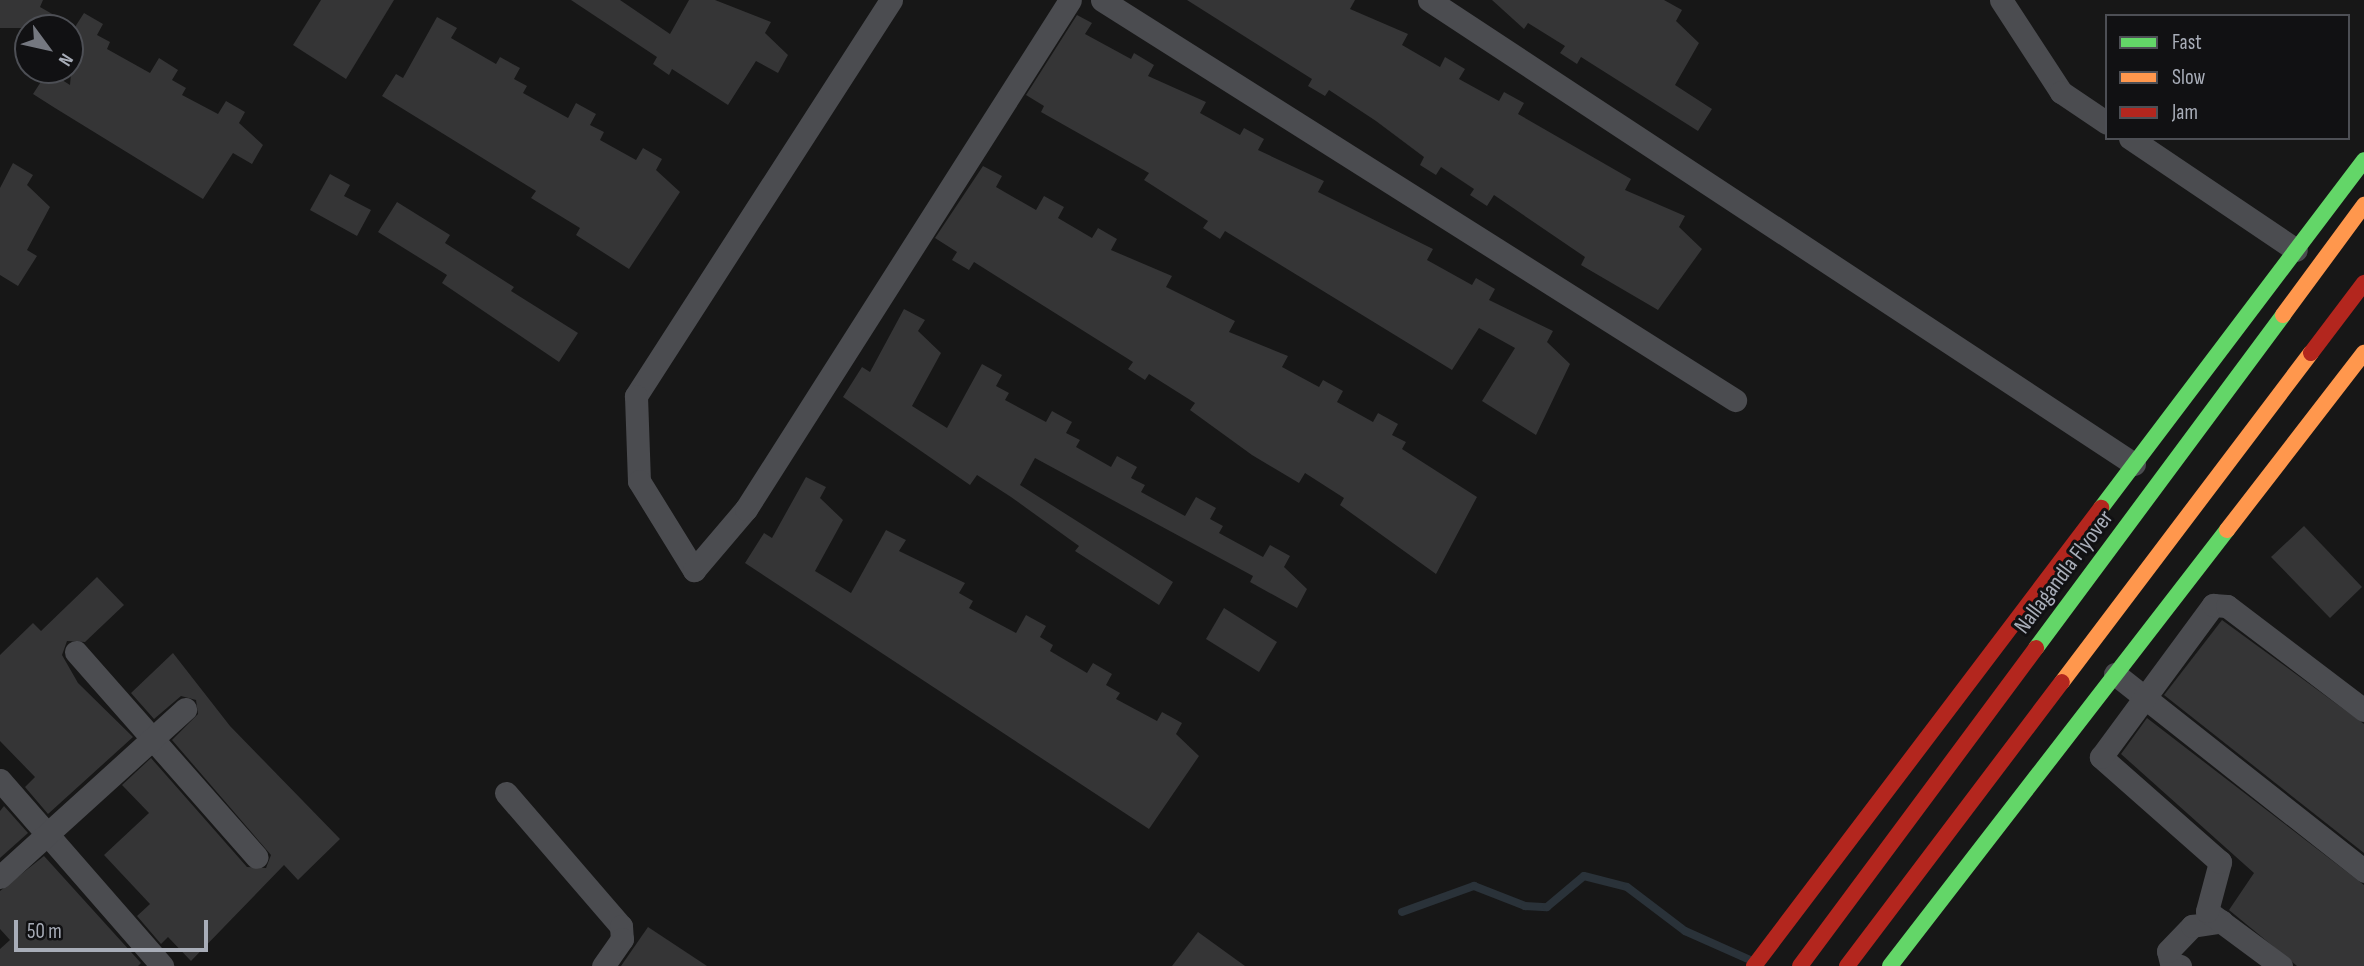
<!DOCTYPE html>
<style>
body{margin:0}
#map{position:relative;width:2364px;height:966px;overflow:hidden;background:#171717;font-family:"Sofia Sans Condensed",sans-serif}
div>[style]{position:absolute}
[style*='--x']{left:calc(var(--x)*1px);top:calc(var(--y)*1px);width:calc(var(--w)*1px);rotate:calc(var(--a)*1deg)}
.stream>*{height:8px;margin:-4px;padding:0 4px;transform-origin:4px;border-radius:4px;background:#2a3239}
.building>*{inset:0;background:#353536}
.street>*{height:23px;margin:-11.5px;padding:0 11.5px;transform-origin:11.5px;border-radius:11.5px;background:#4b4c50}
.fast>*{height:16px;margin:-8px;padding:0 8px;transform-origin:8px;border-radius:8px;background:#63d668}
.slow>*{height:16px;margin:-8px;padding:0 8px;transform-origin:8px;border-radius:8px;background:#ff974d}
.jam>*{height:16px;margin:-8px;padding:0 8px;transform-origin:8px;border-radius:8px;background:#b3261e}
span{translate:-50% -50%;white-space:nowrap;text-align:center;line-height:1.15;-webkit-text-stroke:6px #111113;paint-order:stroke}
.street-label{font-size:23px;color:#a8adb8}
.legend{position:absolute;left:2105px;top:14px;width:245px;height:126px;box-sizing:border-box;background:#111113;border:2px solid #4d4f55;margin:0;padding:9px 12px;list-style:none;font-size:21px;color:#a8adb8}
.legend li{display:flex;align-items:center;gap:14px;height:35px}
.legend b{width:35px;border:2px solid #4d4f55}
.north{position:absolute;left:14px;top:14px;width:70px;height:70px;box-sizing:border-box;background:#111113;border:2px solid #4d4f55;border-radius:50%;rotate:123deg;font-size:19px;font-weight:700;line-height:28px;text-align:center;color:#a8adb8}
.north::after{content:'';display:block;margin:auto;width:24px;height:32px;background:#757880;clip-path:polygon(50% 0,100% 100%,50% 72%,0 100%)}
.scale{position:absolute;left:14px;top:920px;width:194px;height:32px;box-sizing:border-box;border:4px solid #a8adb8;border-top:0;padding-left:9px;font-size:21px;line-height:24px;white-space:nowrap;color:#a8adb8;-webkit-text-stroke:5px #111113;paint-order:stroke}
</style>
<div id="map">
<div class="stream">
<div style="--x:1402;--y:912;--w:77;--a:-19.9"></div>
<div style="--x:1474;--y:886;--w:55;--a:21.4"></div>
<div style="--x:1525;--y:906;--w:22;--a:3"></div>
<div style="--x:1547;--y:907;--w:48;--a:-40"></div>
<div style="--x:1584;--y:876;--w:44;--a:14.3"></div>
<div style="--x:1627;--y:887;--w:73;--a:37.2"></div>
<div style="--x:1685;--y:931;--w:71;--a:24"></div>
</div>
<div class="building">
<div style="clip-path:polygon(0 0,43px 0,40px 7px,75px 27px,84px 13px,103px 24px,97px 35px,110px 42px,107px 49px,150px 73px,159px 58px,178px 70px,172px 80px,186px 88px,182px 95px,218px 114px,226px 101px,245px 112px,239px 123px,263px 145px,252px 164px,233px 153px,203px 199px,55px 108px,33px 94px,48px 71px,70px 85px,75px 28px,0 28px)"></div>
<div style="clip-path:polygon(321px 0,394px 0,346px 79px,293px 45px)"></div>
<div style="clip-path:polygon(571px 0,620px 0,670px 34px,689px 0,715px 0,771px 22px,765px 33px,788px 55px,778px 73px,756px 61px,728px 105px,672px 69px,669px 75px,653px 64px,657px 57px)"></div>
<div style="clip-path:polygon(1187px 0,1355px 0,1350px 9px,1408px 34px,1402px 45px,1440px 67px,1445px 57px,1465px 69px,1459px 79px,1499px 101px,1504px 92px,1524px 103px,1518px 114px,1631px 179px,1625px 190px,1685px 216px,1679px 227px,1702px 249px,1658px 310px,1581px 265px,1585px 257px,1494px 195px,1487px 206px,1470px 195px,1474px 189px,1441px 167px,1436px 175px,1420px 165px,1424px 157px,1376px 121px,1329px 90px,1325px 96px,1308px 86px,1312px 79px)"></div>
<div style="clip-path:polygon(1492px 0,1664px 0,1682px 10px,1676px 21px,1699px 43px,1675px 85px,1712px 109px,1698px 131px,1581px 57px,1577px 64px,1560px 53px,1565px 46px,1528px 23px,1524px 29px)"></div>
<div style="clip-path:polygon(1077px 15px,1092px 23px,1085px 34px,1131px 59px,1134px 53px,1154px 65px,1148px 76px,1206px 102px,1200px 113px,1240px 135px,1244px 128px,1264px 139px,1258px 150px,1324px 181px,1318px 192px,1433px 249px,1427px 260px,1472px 285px,1476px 278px,1495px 289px,1489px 300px,1553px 331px,1547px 342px,1570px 364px,1536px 435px,1482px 401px,1515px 348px,1479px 328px,1452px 370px,1225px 231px,1220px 239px,1203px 228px,1208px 221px,1144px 180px,1149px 173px,1041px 112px,1044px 106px,1026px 95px)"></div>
<div style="clip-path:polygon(437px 17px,457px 28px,451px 38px,496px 64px,500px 57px,520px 68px,514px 79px,527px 86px,523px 93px,568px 118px,576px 103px,596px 114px,590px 125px,604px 132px,600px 140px,636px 160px,643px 148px,662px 159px,656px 170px,680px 192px,629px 269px,576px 235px,580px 228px,531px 198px,536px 191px,382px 96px,396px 74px,403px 78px)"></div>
<div style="clip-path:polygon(13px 163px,33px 175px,27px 185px,50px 207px,27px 250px,37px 256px,18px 286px,0 275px,0 188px)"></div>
<div style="clip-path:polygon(983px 166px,1002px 176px,996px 187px,1036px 210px,1044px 196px,1064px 207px,1058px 218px,1092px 238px,1098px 228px,1117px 239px,1111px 250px,1172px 276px,1166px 287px,1235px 321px,1229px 332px,1288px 356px,1282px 367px,1319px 387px,1323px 380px,1343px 391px,1337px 402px,1373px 422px,1378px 413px,1398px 424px,1392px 435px,1406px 442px,1402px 449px,1477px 497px,1436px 574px,1340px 505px,1344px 498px,1305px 473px,1299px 483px,1252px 455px,1190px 410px,1195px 403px,1149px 374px,1145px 380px,1128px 369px,1133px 362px,974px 262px,969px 270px,952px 260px,957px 252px,935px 238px)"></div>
<div style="clip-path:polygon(330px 174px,350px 185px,344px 196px,371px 210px,357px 236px,310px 210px)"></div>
<div style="clip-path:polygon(397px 202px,450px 235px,445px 243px,514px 287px,511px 291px,578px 333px,559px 362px,442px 283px,447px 275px,378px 232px)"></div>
<div style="clip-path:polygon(904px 309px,925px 320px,918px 331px,941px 353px,912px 406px,947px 428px,982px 364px,1002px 375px,996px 386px,1009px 393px,1005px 400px,1046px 422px,1052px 411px,1072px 422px,1066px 433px,1080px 440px,1076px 447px,1111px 467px,1117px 456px,1137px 467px,1131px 478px,1145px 485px,1141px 492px,1185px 516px,1196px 497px,1216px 508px,1210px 519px,1223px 526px,1219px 533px,1263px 557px,1270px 545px,1290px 556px,1284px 567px,1307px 589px,1297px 608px,1250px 582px,1253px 576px,1035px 458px,1020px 485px,1173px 582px,1159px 605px,1075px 551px,1079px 546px,1011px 497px,977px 475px,970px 485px,843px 397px,862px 367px,870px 372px)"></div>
<div style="clip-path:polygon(806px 477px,826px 487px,820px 498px,843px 520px,815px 571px,851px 593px,886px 530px,906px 540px,899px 551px,965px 583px,959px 593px,973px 601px,969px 608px,1016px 633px,1026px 615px,1046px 626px,1040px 637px,1053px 645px,1050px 651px,1087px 673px,1093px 663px,1112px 674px,1106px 685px,1120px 693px,1116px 699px,1157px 721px,1162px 712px,1182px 723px,1176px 734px,1199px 756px,1149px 829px,745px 563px,764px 533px,772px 538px)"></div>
<div style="clip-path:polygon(2304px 526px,2362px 587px,2330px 618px,2271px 557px)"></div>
<div style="clip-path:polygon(97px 577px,124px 605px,85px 642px,67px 641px,62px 655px,78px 683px,133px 737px,48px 814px,25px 787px,35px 777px,0 741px,0 655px,33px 623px,41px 631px)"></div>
<div style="clip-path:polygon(1224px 608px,1277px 642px,1259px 672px,1206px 639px)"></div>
<div style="clip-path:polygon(2222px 620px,2364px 724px,2364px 853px,2164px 695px)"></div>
<div style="clip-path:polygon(173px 653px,230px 726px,340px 839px,298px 880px,284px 865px,191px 961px,168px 937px,161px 944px,137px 916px,150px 904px,104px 855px,149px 813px,122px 785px,151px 758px,247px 867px,266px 868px,271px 855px,172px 740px,198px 714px,196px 700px,181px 696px,154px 719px,131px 693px)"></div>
<div style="clip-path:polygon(2147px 718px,2364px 885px,2364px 966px,2297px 966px,2229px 910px,2254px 873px,2121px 754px)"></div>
<div style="clip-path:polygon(4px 806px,28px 833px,0 858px,0 811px)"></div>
<div style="clip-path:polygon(44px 856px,141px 963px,138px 966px,0 966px,0 949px,10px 940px,0 929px,0 891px)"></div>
<div style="clip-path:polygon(648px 927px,707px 966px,621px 966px)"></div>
<div style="clip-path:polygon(1198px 932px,1245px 966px,1172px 966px)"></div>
</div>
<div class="street">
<div style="--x:891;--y:0;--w:471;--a:122.8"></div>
<div style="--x:636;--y:396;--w:85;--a:88"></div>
<div style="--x:639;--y:481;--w:105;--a:58.3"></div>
<div style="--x:694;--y:570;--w:80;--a:-49.6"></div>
<div style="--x:746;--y:509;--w:603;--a:-57.52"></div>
<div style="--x:1102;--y:0;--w:749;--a:32.29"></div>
<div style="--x:1429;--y:0;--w:844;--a:33.35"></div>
<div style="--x:2001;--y:0;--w:110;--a:56.9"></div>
<div style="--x:2061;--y:92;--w:55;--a:34"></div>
<div style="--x:2130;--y:138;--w:200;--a:34"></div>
<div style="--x:76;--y:652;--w:273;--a:48.6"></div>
<div style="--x:2115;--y:674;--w:318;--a:38.3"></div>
<div style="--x:0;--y:780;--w:247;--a:48.9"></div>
<div style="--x:506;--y:793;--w:176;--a:49.2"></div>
<div style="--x:621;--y:926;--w:13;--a:86"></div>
<div style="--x:622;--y:939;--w:33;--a:125"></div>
<div style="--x:0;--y:877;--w:250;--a:-42.2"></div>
<div style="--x:2180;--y:966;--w:9;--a:-162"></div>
<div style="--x:2171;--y:963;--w:12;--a:-104"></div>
<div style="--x:2168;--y:951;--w:35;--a:-46"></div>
<div style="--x:2192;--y:926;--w:30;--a:-9"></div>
<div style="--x:2281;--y:966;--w:92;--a:-143.4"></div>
<div style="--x:2207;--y:911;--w:51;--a:-75.1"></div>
<div style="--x:2220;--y:862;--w:159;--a:-138.6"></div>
<div style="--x:2101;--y:757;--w:189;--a:-53.6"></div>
<div style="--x:2213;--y:605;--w:14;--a:4"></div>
<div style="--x:2227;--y:606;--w:172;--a:37.2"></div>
</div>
<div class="fast">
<div style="--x:2101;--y:508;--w:436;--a:-52.9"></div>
<div style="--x:2036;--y:648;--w:415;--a:-53.4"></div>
<div style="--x:1890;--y:966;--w:551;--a:-52.3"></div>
</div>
<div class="slow">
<div style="--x:2283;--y:315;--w:137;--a:-53.6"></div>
<div style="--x:2227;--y:530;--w:224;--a:-52.3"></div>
<div style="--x:2062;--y:682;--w:413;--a:-52.9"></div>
</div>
<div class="jam">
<div style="--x:2311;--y:353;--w:88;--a:-52.9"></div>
<div style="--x:1754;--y:966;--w:575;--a:-52.85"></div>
<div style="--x:1800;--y:966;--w:396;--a:-53.4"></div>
<div style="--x:1847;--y:966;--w:356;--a:-52.9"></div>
</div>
<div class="street-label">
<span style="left:2064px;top:572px;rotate:-53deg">Nallagandla Flyover</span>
</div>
<ul class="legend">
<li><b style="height:9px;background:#63d668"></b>Fast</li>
<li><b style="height:9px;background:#ff974d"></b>Slow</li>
<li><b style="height:9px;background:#b3261e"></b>Jam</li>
</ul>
<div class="north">N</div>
<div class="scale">50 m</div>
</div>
